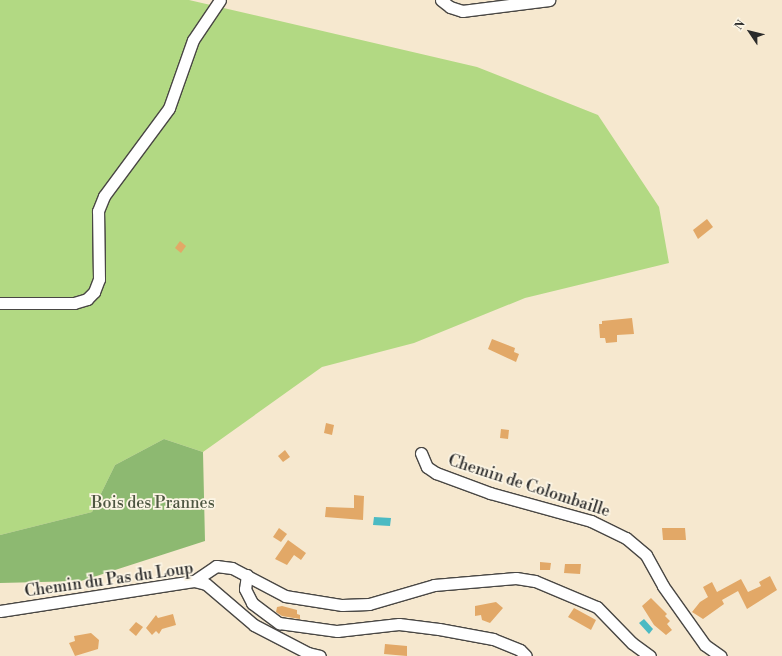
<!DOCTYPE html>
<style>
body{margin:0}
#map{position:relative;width:782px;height:656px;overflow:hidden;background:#f6e8cf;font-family:"Libre Bodoni",serif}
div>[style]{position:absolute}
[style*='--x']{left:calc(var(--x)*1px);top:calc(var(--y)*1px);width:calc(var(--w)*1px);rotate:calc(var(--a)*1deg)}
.green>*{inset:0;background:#b2d983}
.forest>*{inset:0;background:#8db971}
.water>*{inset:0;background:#4bbac3}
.building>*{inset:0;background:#e2a867}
.roads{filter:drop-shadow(1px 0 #494744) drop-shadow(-1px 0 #494744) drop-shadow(0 1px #494744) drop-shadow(0 -1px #494744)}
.street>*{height:11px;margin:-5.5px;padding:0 5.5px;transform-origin:5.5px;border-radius:5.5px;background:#fff}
span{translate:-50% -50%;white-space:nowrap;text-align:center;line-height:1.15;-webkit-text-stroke:3.5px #fcf5e5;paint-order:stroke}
.street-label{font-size:16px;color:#2b2b2b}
.park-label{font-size:16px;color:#4d5641}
.north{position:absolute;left:730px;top:12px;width:40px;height:40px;-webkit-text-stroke:3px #fcf5e5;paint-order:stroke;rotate:305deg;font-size:11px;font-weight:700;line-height:16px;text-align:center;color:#2b2b2b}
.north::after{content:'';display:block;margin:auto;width:14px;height:18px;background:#2b2b2b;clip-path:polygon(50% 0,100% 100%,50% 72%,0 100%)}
</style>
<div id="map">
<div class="green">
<div style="clip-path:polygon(0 0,189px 0,477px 67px,598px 115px,659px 207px,669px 263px,525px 298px,414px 343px,322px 367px,203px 452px,164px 439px,115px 465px,92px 512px,0 535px)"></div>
</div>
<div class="forest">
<div style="clip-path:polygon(164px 439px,203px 452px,205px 541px,81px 581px,0 583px,0 535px,92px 512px,115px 465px)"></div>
</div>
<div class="water">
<div style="clip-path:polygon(374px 517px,391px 518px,390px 526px,373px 525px)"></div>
<div style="clip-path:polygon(644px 619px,653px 629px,649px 634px,639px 623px)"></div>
</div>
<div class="building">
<div style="clip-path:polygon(707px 219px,713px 227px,698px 239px,693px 230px)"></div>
<div style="clip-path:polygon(180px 241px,186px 246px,181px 253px,175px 248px)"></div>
<div style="clip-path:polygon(632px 318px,634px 334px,617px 335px,617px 342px,606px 343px,605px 338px,600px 338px,599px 324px,602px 324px,602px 321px)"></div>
<div style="clip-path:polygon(492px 339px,515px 348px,514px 352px,519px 354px,516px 362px,488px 349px)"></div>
<div style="clip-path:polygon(326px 423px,334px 425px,332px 435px,324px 433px)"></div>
<div style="clip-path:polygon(501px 429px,509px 430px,508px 439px,500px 438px)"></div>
<div style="clip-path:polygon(285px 450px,290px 457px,283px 462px,278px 456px)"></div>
<div style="clip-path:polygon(354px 495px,364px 496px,363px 520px,325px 517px,326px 507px,354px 508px)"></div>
<div style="clip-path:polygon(279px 528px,287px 534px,281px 542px,273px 537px)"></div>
<div style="clip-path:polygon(662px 528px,685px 528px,686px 540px,663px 540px)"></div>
<div style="clip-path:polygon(288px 540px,306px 553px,301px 560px,294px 555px,287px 565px,275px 559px)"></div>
<div style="clip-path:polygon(540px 562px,551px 563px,550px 570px,540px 570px)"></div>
<div style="clip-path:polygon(565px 564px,581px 564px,580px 574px,564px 573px)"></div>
<div style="clip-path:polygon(770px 576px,777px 590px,747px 609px,738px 591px,722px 600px,724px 604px,703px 619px,692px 612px,700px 602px,708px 597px,703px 587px,712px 582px,717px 592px,741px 579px,748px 592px,761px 586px,759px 582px)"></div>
<div style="clip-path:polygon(651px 598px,667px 614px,665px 616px,670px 621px,667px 624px,672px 630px,666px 635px,654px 625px,642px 606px)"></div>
<div style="clip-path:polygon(496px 602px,503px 608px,490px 623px,482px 620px,481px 615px,475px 616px,475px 606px)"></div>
<div style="clip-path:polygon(282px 606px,297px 610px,297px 614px,300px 615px,300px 619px,282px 616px,276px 612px,277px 607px)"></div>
<div style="clip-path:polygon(574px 608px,596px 620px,591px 630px,568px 617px)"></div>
<div style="clip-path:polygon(173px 614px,176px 625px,162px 629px,159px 634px,156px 631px,152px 635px,146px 628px,156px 615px,158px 618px)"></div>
<div style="clip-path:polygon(136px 622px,143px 627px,136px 636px,129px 630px)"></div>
<div style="clip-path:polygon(91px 633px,99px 640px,98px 649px,75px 656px,69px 643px,75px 641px,74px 636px)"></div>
<div style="clip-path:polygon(385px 644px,407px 646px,407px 656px,384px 654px)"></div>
</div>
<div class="roads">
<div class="street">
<div style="--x:441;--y:0;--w:11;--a:38"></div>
<div style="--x:450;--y:7;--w:13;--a:18"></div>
<div style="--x:462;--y:11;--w:88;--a:-7.2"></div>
<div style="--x:0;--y:303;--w:74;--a:0"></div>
<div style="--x:74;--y:303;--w:14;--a:-17"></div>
<div style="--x:87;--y:299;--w:10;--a:-45"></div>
<div style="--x:94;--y:292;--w:14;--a:-69"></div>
<div style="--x:99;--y:279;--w:68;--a:-90.8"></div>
<div style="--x:98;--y:211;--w:16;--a:-68"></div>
<div style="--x:104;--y:196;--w:109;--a:-53.5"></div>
<div style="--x:169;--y:108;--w:72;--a:-70.6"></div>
<div style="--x:193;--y:40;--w:48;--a:-56"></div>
<div style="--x:421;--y:453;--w:15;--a:67"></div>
<div style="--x:427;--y:467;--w:11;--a:34"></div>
<div style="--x:436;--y:473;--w:58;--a:20.3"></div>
<div style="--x:490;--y:493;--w:105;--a:15.5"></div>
<div style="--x:591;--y:521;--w:39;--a:26"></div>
<div style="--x:626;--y:538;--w:26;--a:40"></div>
<div style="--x:646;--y:555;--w:35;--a:61"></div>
<div style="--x:663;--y:586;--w:72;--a:54.6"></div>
<div style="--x:705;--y:645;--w:19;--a:35"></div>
<div style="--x:247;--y:575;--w:14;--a:98"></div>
<div style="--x:245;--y:589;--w:16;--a:63"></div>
<div style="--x:252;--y:603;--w:34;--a:37"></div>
<div style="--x:279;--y:623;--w:59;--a:7.9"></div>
<div style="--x:337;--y:631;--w:62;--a:-6.4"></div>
<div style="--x:399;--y:624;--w:40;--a:7.1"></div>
<div style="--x:439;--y:629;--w:55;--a:10.5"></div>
<div style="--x:493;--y:639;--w:29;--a:22"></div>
<div style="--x:520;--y:650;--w:8;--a:45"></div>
<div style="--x:194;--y:581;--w:27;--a:-34"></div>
<div style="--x:216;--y:566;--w:16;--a:7"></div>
<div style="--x:232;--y:568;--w:60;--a:27.8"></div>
<div style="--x:285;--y:596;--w:58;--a:9"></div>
<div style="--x:342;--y:605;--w:27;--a:-2"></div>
<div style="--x:369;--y:604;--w:68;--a:-16.3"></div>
<div style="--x:434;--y:585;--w:82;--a:-4.9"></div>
<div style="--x:516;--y:578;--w:19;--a:9"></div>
<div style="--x:535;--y:581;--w:67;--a:22.8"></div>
<div style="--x:597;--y:607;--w:50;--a:45.8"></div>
<div style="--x:632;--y:643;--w:22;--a:36"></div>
<div style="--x:0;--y:611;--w:196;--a:-8.8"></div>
<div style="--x:194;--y:581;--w:12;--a:14"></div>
<div style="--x:206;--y:584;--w:63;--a:40.5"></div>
<div style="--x:254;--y:625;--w:61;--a:27.4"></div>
<div style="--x:308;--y:653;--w:12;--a:14"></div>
</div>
</div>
<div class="street-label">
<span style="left:529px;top:486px;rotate:18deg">Chemin de Colombaille</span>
<span style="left:109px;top:580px;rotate:-8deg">Chemin du Pas du Loup</span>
</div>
<div class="park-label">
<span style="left:153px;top:503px">Bois des Prannes</span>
</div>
<div class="north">N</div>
</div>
